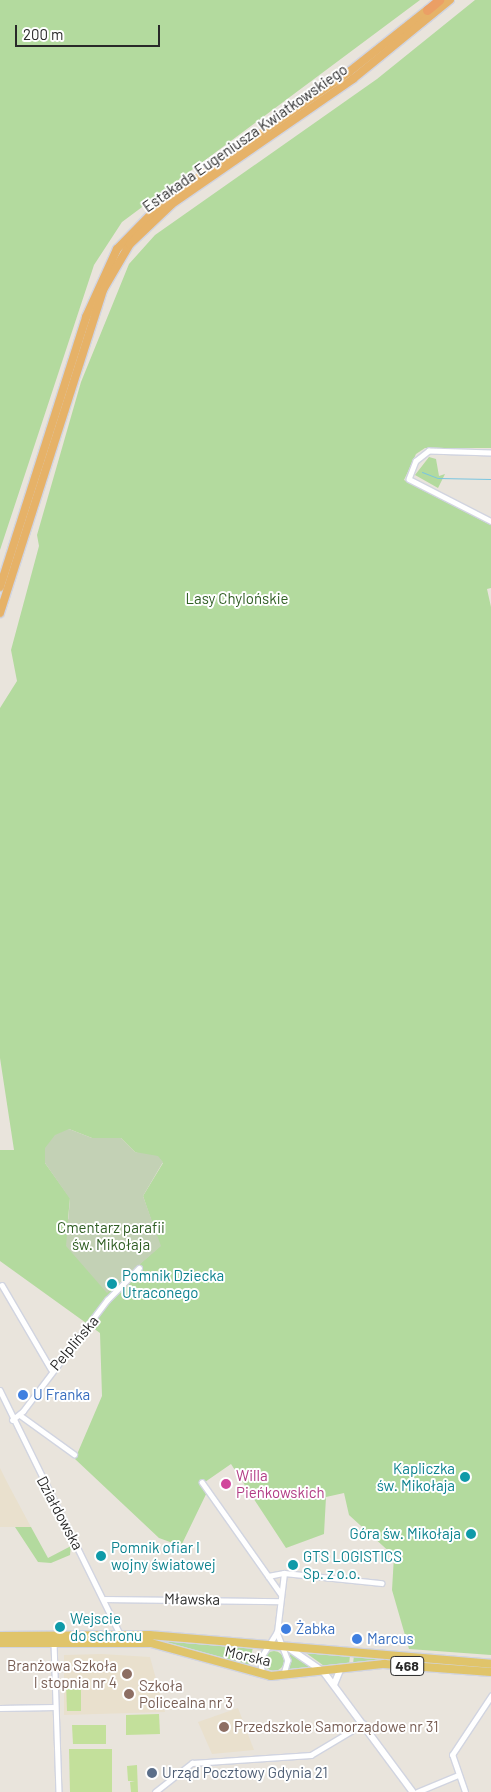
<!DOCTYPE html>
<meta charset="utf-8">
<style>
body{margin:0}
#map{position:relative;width:491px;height:1792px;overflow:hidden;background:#e9e4dc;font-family:Barlow,sans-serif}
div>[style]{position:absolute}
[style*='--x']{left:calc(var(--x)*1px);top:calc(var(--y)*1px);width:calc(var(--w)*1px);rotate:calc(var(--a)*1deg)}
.education>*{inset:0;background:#e9e0cd}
.green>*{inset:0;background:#b3da9e}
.round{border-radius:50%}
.cemetery>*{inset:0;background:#c3d1b5}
.pitch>*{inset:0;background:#c3e09b}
.stream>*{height:1px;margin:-0.5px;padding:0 0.5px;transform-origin:0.5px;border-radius:0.5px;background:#7ac5e0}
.roads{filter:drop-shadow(1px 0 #d1d4e0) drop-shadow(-1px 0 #d1d4e0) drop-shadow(0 1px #d1d4e0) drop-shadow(0 -1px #d1d4e0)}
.minor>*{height:4.5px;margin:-2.25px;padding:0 2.25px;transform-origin:2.25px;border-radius:2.25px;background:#fff}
.tertiary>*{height:5.5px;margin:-2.75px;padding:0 2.75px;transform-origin:2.75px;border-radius:2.75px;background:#fff}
.primary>*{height:8px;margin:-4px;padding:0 4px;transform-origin:4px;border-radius:4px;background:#e0c46a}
.trunk>*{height:8px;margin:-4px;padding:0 4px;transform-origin:4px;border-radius:4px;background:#e6b268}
.motorway>*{height:9px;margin:-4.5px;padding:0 4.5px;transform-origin:4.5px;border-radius:4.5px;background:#eb9f65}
.dots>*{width:14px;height:14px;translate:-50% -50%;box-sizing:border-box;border:2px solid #fff;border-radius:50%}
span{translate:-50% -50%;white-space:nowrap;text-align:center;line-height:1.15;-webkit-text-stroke:4px #fff;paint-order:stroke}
.shield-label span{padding:1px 4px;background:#fff;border:1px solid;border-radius:4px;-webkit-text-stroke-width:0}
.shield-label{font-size:14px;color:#292929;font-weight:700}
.street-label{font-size:15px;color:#292929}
.park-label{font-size:15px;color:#2e5d22}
.culture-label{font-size:15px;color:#0d838f}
.left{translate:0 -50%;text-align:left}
.right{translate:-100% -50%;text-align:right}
.shop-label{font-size:15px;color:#366cbe}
.hotel-label{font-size:15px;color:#b23c85}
.education-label{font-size:15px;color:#785e54}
.service-label{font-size:15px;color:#4e5e75}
.scale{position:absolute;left:15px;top:25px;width:145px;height:22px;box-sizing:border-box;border:2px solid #292929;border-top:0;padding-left:6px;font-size:15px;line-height:18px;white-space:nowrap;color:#292929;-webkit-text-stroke:4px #fff;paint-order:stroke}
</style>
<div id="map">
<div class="education">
<div style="clip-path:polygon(0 1468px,8px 1484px,31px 1527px,0 1527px)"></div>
<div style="clip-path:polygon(102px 1654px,150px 1657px,165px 1712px,64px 1715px,64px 1655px)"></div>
<div style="clip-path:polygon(238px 1708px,254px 1750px,212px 1754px,198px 1722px)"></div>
</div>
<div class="green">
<div style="clip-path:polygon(0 0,420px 0,122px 222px,94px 265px,0 550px)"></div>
<div style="clip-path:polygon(evenodd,475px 0,491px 0,491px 448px,425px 448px,416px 454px,404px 480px,491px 524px,491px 588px,487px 589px,491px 607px,491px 1655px,409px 1649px,392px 1590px,394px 1556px,349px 1515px,344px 1493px,326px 1497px,324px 1534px,286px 1548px,231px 1464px,205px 1482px,209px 1488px,181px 1546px,159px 1538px,75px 1459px,102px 1396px,100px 1333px,0 1261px,0 1150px,14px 1150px,0 1058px,0 708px,17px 681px,11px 650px,39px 546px,37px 535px,81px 382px,129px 264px,155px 235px,377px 79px,475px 0,69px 1129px,92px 1138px,121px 1138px,135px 1152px,163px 1163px,143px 1196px,160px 1246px,133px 1270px,68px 1219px,70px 1198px,45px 1163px,69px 1129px)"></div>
<div style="clip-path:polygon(429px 457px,436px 459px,439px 476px,445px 474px,438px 488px,415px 475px)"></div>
<div style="clip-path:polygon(15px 1527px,31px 1527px,48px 1558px,71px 1546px,70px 1555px,51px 1563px,38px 1562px)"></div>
<div style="clip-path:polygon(141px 1639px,142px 1638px,253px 1647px,249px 1667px)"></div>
<div class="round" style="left:264px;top:1651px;width:20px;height:20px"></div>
<div style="clip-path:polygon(290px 1652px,307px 1660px,320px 1670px,287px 1673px)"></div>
<div style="clip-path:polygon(306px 1653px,350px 1655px,349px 1665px,327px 1668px)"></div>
<div style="clip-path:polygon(354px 1655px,491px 1667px,491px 1669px,353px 1664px)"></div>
</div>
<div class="cemetery">
<div style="clip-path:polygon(69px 1129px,92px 1138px,121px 1138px,135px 1152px,158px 1156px,163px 1162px,143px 1196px,161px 1246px,107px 1293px,66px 1246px,70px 1199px,45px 1163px,45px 1148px,55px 1135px)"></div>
</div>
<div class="pitch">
<div style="clip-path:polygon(66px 1682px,81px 1682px,81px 1711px,67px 1711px)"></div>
<div style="clip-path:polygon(159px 1714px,160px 1734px,126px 1735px,126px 1715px)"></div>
<div style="clip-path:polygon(72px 1725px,106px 1725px,106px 1744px,73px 1744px)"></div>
<div style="clip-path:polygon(69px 1749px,112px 1749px,112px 1792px,70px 1792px)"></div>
<div style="clip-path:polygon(137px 1765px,138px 1792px,131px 1792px,130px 1782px,135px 1781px,128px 1781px,127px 1766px)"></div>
</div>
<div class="stream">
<div style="--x:373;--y:67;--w:94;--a:-38.9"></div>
<div style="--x:422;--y:472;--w:17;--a:21"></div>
<div style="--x:438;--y:478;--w:53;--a:1.1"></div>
</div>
<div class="roads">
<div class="minor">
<div style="--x:491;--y:453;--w:62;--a:-178.2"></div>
<div style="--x:429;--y:451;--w:16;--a:142"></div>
<div style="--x:416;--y:461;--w:19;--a:111"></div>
<div style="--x:409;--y:479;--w:92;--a:27.1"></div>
<div style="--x:2;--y:1285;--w:97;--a:59.7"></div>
<div style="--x:0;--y:1390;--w:272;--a:63.8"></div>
<div style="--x:20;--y:1415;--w:67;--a:35.8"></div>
<div style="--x:12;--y:1420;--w:14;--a:-39"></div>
<div style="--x:23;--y:1411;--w:139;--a:-52.9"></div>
<div style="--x:107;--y:1300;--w:45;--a:-45"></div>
<div style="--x:202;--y:1482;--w:137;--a:54.8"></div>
<div style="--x:268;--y:1576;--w:16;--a:-11"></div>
<div style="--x:284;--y:1573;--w:98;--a:5.9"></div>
<div style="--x:105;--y:1599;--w:175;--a:0.7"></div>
<div style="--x:277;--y:1632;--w:30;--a:69"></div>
<div style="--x:288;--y:1660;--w:15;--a:106"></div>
<div style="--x:54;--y:1642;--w:150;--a:88.1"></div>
<div style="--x:262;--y:1674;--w:15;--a:-98"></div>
<div style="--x:260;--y:1659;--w:32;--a:-58"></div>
<div style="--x:277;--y:1632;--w:59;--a:-83.2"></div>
<div style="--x:0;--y:1708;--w:55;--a:-1"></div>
<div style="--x:155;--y:1792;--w:47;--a:-38.1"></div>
<div style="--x:192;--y:1763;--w:119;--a:-3.8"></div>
<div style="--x:311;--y:1755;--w:61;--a:-30.8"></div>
<div style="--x:417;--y:1792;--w:44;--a:-22.5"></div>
<div style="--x:465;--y:1792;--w:39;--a:-109"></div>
<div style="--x:452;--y:1755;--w:71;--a:-56.5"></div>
</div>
<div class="tertiary">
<div style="--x:289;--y:1648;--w:42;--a:34.4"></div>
<div style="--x:324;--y:1672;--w:149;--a:53.4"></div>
<div style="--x:334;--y:1685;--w:16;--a:-68"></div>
</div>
<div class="primary">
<div style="--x:0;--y:1636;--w:149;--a:-0.4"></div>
<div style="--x:149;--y:1635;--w:343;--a:4.8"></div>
<div style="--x:0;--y:1643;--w:151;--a:0"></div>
<div style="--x:151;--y:1643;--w:124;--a:15.4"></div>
<div style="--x:271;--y:1676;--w:114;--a:-6.1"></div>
<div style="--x:384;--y:1664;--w:107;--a:4.3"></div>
</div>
<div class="trunk">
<div style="--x:0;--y:587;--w:283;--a:-72.3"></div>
<div style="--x:86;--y:317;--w:75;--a:-65.5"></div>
<div style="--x:117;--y:249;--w:67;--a:-45.6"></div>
<div style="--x:164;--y:201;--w:226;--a:-34.9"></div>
<div style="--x:349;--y:72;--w:100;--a:-38.5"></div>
<div style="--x:0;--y:613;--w:339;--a:-72.3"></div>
<div style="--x:103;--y:290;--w:53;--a:-59.6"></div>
<div style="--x:130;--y:244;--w:58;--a:-43.6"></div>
<div style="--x:172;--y:204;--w:220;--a:-34.6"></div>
<div style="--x:353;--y:79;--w:125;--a:-39.2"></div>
</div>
<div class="motorway">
<div style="--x:427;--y:10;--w:16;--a:-40"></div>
</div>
</div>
<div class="dots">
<div style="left:112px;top:1284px;background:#0f9aa8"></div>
<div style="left:23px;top:1395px;background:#3f7fe0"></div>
<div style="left:465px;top:1477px;background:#0f9aa8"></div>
<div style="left:226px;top:1484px;background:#d1479c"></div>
<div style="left:471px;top:1534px;background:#0f9aa8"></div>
<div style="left:101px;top:1556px;background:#0f9aa8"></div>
<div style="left:293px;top:1565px;background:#0f9aa8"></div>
<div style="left:60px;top:1627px;background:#0f9aa8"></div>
<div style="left:286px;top:1629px;background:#3f7fe0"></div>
<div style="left:357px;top:1639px;background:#3f7fe0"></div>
<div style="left:127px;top:1674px;background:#8d6e63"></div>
<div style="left:129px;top:1694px;background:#8d6e63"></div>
<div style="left:224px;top:1727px;background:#8d6e63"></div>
<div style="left:152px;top:1773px;background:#5c6f8a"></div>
</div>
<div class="shield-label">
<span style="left:407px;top:1666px">468</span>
</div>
<div class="street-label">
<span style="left:245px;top:138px;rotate:-35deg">Estakada Eugeniusza Kwiatkowskiego</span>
<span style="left:74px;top:1343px;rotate:-50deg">Pelplińska</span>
<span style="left:60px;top:1513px;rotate:62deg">Działdowska</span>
<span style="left:192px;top:1599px;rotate:1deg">Mławska</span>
<span style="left:248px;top:1656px;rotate:13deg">Morska</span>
</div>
<div class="park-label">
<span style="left:237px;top:599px">Lasy Chylońskie</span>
<span style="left:111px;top:1236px">Cmentarz parafii<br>św. Mikołaja</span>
</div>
<div class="culture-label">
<span class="left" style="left:122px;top:1284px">Pomnik Dziecka<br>Utraconego</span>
<span class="right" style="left:455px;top:1477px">Kapliczka<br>św. Mikołaja</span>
<span class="right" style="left:461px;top:1534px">Góra św. Mikołaja</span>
<span class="left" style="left:111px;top:1556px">Pomnik ofiar I<br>wojny światowej</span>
<span class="left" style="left:303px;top:1565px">GTS LOGISTICS<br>Sp. z o.o.</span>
<span class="left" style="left:70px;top:1627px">Wejscie<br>do schronu</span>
</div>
<div class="shop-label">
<span class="left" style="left:33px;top:1395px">U Franka</span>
<span class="left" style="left:296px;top:1629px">Żabka</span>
<span class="left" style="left:367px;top:1639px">Marcus</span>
</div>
<div class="hotel-label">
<span class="left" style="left:236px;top:1484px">Willa<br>Pieńkowskich</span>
</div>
<div class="education-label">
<span class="right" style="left:117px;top:1674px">Branżowa Szkoła<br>I stopnia nr 4</span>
<span class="left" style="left:139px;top:1694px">Szkoła<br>Policealna nr 3</span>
<span class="left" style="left:234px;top:1727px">Przedszkole Samorządowe nr 31</span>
</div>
<div class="service-label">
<span class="left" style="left:162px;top:1773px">Urząd Pocztowy Gdynia 21</span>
</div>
<div class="scale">200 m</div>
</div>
